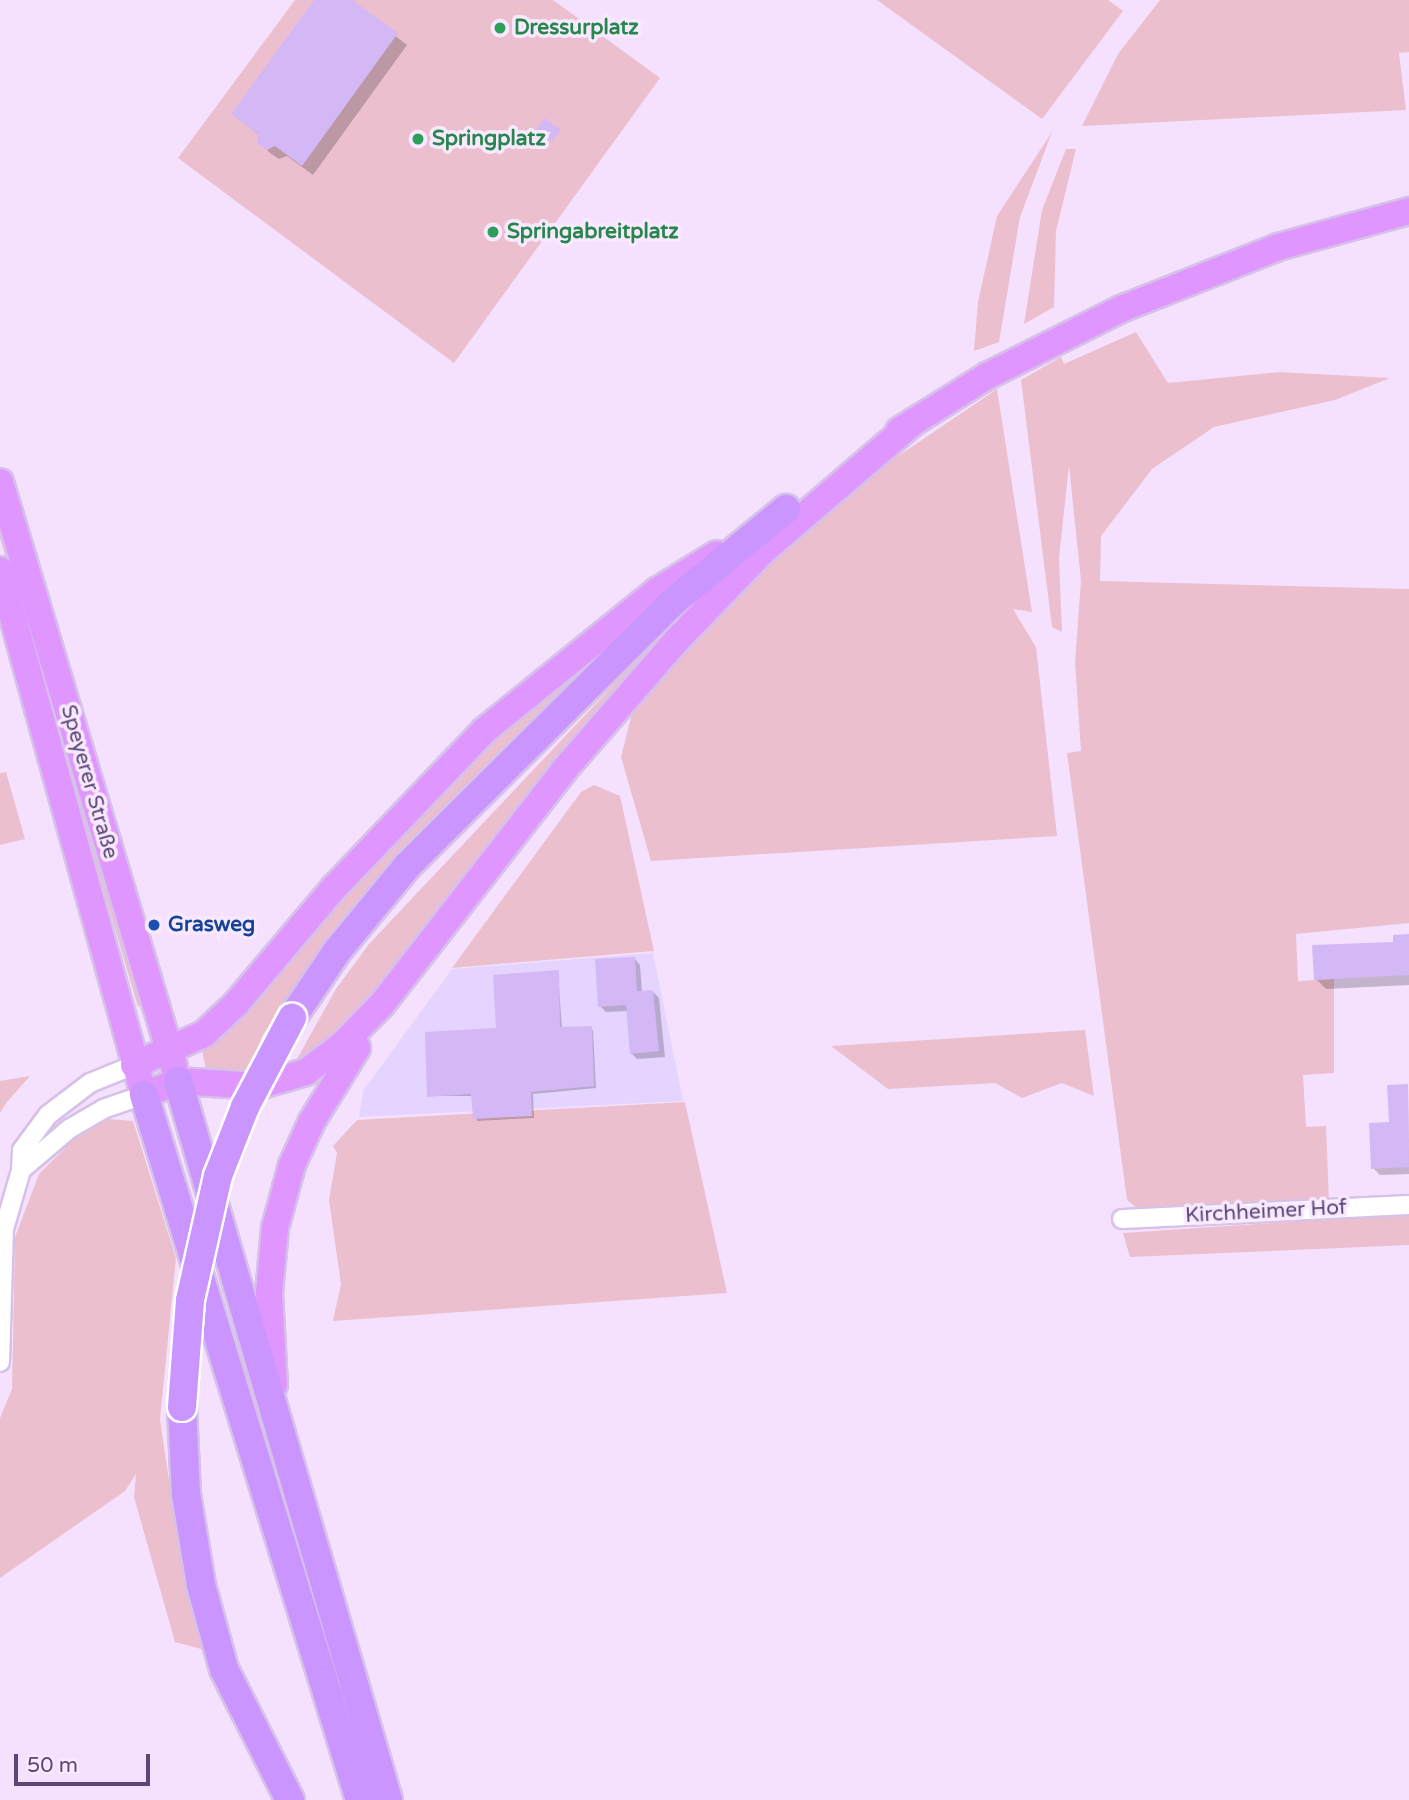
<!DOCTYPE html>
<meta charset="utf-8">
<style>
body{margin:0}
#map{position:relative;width:1409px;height:1800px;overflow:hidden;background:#f5e1fe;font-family:"Varela Round",sans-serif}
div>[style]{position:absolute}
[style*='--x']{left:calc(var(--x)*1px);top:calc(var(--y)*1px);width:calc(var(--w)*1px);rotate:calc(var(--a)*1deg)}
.commercial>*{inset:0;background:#e4d4ff}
.green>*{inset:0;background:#ecbfce}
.shadow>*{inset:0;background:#0003}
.building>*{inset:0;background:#d4b7f5}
.roads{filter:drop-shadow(2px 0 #d6c1e8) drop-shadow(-2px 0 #d6c1e8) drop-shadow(0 2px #d6c1e8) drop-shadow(0 -2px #d6c1e8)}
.minor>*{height:18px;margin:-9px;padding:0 9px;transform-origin:9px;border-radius:9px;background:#fff}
.primary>*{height:26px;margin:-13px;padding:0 13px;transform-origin:13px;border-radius:13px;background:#df97ff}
.trunk>*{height:28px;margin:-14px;padding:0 14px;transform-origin:14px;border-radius:14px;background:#ca95fe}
.bridges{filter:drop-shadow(2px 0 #fff) drop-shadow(-2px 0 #fff) drop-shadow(0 2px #fff) drop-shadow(0 -2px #fff)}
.trunk-bridge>*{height:28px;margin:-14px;padding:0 14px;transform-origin:14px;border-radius:14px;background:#ca95fe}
.dots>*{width:19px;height:19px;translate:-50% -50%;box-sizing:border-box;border:4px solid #f8e9ff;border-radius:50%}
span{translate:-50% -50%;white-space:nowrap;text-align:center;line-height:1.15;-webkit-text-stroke:7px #f8e9ff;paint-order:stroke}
.leisure-label{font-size:21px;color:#27864d;font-weight:700}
.left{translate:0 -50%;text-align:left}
.street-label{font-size:21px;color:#5b4677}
.transit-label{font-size:21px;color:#164399;font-weight:700}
.scale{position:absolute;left:14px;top:1754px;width:136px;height:32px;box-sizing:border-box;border:4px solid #5b4677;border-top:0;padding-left:9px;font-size:21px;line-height:24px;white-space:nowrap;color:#5b4677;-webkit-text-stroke:5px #f8e9ff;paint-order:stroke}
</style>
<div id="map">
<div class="commercial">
<div style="clip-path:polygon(653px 953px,683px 1101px,359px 1117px,363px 1091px,452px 969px)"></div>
</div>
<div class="green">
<div style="clip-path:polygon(295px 0,553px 0,660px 78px,454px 363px,178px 158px)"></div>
<div style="clip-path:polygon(877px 0,1108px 0,1123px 11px,1042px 119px)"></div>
<div style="clip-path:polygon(1160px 0,1409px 0,1409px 52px,1399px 53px,1406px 110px,1082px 126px,1118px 54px)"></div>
<div style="clip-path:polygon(1052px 132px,1020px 217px,999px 342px,974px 351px,978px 302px,997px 216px)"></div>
<div style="clip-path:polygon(1066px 149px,1076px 149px,1056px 231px,1054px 307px,1024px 324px,1042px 210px)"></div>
<div style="clip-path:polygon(1136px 332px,1168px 383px,1280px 372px,1390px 378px,1335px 400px,1214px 427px,1152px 469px,1101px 536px,1100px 581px,1409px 589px,1409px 923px,1296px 934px,1298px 981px,1334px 979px,1334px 1073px,1303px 1075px,1306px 1127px,1326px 1126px,1329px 1202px,1141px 1212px,1127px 1200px,1067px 753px,1081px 751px,1075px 662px,1081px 581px,1069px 465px,1059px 558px,1062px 632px,1052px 627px,1021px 380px,1061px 357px,1064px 364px)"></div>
<div style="clip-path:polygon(997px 389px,1032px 612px,1013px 609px,1036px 647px,1057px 836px,651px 861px,621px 757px,634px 705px,762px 564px,860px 482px)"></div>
<div style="clip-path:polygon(0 511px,144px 1001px,138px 1007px,0 538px)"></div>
<div style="clip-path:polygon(631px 623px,636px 627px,432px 822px,361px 900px,305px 970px,263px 1035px,246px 1076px,206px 1070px,202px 1050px,237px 1018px,422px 807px,510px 724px)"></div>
<div style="clip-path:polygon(653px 643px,657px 645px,462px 877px,344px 1030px,293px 1066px,336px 989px,369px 944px)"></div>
<div style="clip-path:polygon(6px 772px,25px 839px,0 845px,0 773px)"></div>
<div style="clip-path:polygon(594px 785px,620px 796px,654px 951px,452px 968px,581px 792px)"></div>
<div style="clip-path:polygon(1085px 1030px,1094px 1096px,1062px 1083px,1022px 1098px,995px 1083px,888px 1089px,831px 1046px)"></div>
<div style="clip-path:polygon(30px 1076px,7px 1102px,0 1113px,0 1081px)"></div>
<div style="clip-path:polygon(685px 1102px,727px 1293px,333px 1321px,341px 1284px,329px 1200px,337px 1153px,333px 1146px,357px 1120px)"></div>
<div style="clip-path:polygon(108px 1119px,133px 1121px,176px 1258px,160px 1420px,180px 1553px,205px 1650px,175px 1642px,134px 1497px,136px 1474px,125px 1491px,0 1578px,0 1418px,12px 1389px,15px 1237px,39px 1174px,72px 1141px)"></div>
<div style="clip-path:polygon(1409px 1214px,1409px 1245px,1130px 1257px,1123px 1233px)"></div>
</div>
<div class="shadow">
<div style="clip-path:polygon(316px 0,349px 0,407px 45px,313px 175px,287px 156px,279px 159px,270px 153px,259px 142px,260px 136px,234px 114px)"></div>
<div style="clip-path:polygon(1409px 936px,1409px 985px,1326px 989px,1316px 979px)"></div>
<div style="clip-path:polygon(634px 958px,640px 965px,642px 992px,653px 992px,659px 998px,665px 1057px,637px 1059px,631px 1053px,628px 1011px,606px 1012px,600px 1006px)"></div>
<div style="clip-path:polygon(558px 972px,562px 1029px,593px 1030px,596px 1088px,533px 1094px,534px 1118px,477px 1121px,473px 1096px,429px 1096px)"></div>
<div style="clip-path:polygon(1408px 1086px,1409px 1174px,1380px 1175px,1373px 1168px)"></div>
</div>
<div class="building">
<div style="clip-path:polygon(314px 0,352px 0,398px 33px,302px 166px,275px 146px,267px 150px,257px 143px,258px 134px,231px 114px)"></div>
<div style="clip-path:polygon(544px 118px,561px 130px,553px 141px,536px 130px)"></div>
<div style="clip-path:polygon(1409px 934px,1409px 975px,1314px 980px,1312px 945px,1393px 942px,1393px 935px)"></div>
<div style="clip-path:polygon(635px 957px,637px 991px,653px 990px,659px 1051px,630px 1054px,626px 1005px,598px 1007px,595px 959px)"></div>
<div style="clip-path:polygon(559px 970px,560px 1027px,592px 1026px,594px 1086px,531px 1092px,532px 1116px,473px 1119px,471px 1094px,427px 1097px,425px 1032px,496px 1028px,493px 975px)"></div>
<div style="clip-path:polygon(1408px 1084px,1409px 1167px,1371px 1169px,1369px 1123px,1389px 1122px,1387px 1085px)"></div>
</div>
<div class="roads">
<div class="minor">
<div style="--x:21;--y:1170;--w:20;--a:-87"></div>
<div style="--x:22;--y:1150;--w:44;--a:-53.4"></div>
<div style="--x:48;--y:1115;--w:53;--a:-37.3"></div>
<div style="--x:90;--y:1083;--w:48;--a:-22.2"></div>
<div style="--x:1122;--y:1219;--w:287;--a:-2.8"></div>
<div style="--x:0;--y:1362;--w:133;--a:-88.3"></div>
<div style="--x:4;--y:1229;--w:61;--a:-73.9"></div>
<div style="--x:21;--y:1170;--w:63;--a:-40.5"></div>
<div style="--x:69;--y:1129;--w:39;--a:-30"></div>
<div style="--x:103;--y:1109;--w:43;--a:-18.9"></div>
</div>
<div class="primary">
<div style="--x:899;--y:431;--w:104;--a:-32"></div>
<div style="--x:987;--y:376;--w:150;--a:-26.6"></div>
<div style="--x:1121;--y:309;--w:169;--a:-21.5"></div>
<div style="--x:1278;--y:247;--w:136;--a:-15.4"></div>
<div style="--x:0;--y:482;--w:609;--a:73.41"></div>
<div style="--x:0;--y:570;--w:544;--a:74.66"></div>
<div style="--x:144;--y:1095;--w:37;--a:-22"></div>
<div style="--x:178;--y:1081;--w:80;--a:3.6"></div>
<div style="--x:258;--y:1086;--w:50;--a:-16.3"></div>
<div style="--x:306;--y:1072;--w:46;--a:-37.1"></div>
<div style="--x:343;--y:1044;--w:56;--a:-45.7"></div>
<div style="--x:382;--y:1004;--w:296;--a:-52.1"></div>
<div style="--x:564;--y:770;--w:172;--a:-49"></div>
<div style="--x:677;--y:640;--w:122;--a:-46"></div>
<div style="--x:762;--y:552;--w:201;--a:-40.6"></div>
<div style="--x:134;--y:1065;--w:77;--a:-23.9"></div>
<div style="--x:204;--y:1034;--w:44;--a:-43.2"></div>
<div style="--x:236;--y:1004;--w:152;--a:-49.8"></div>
<div style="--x:334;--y:888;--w:217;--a:-46.3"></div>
<div style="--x:484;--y:731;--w:223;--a:-39"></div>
<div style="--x:657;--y:591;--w:70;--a:-31.7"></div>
<div style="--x:274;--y:1385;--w:92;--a:-93.1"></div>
<div style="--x:269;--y:1293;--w:65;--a:-84.7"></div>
<div style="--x:275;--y:1228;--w:65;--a:-74.9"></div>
<div style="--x:292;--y:1165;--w:48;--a:-65.6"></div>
<div style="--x:312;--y:1121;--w:86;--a:-58.3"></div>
</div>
<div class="trunk">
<div style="--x:292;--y:1018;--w:81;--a:-56.1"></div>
<div style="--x:337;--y:951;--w:110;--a:-50.5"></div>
<div style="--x:407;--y:866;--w:376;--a:-44.8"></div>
<div style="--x:674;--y:601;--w:145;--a:-39.4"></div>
<div style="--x:178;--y:1081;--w:749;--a:73.72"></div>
<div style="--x:144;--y:1095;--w:737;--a:72.97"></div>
<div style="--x:182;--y:1407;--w:87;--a:87.4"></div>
<div style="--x:186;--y:1494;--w:92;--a:80.6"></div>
<div style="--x:201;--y:1585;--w:87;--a:74.7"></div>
<div style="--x:224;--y:1669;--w:147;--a:63.3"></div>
</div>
</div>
<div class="bridges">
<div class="trunk-bridge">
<div style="--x:182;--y:1407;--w:107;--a:-85.7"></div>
<div style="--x:190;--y:1300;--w:127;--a:-77.3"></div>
<div style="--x:218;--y:1176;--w:74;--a:-68.6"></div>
<div style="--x:245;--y:1107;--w:101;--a:-62.2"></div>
</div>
</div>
<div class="dots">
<div style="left:500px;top:28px;background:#2e9e5b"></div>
<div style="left:418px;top:139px;background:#2e9e5b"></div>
<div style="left:493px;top:232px;background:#2e9e5b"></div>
<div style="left:154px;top:925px;background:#1a4fb4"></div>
</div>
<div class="leisure-label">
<span class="left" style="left:514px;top:28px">Dressurplatz</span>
<span class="left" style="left:432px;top:139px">Springplatz</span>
<span class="left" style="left:507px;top:232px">Springabreitplatz</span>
</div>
<div class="street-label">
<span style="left:89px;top:782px;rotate:74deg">Speyerer Straße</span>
<span style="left:1266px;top:1212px;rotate:-3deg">Kirchheimer Hof</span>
</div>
<div class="transit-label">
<span class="left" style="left:168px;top:925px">Grasweg</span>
</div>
<div class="scale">50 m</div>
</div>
